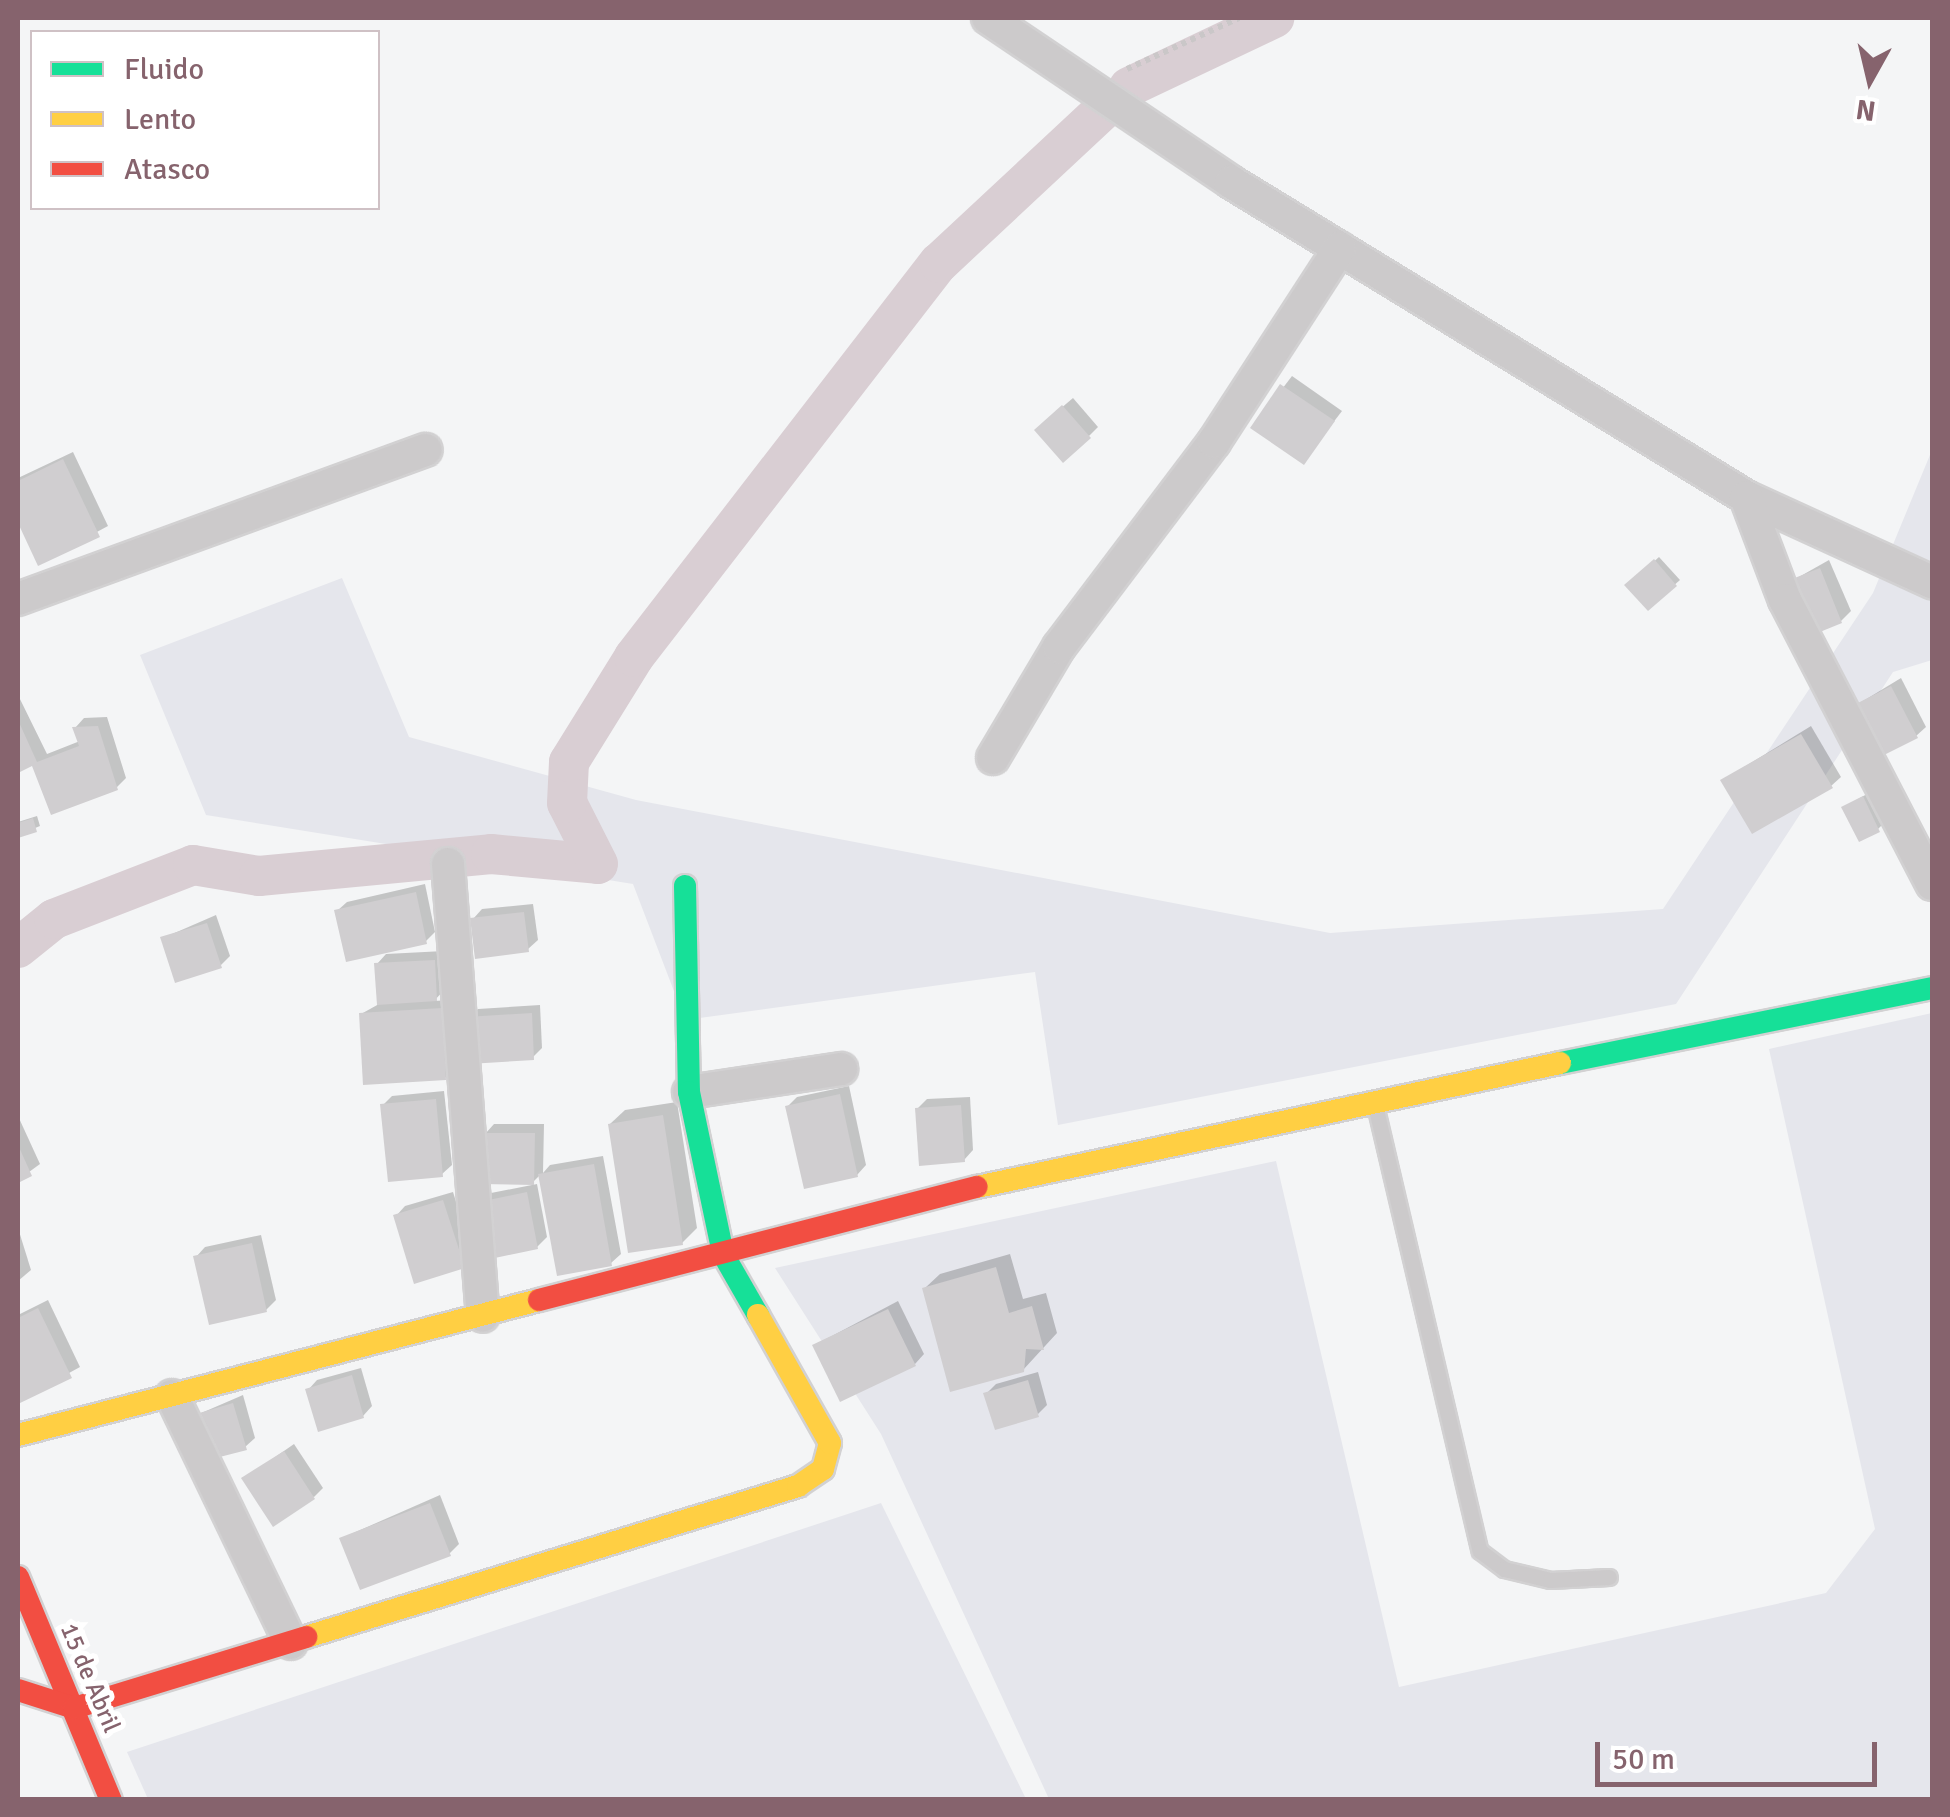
<!DOCTYPE html>
<style>
body{margin:0}
#map{position:relative;width:1950px;height:1817px;overflow:hidden;background:#f4f5f6;font-family:Signika,sans-serif}
div>[style]{position:absolute}
[style*='--x']{left:calc(var(--x)*1px);top:calc(var(--y)*1px);width:calc(var(--w)*1px);rotate:calc(var(--a)*1deg)}
.green>*{inset:0;background:#e5e6ec}
.shadow>*{inset:0;background:#0003}
.canal>*{height:40px;margin:-20px;padding:0 20px;transform-origin:20px;border-radius:20px;background:#d9ced3}
.building>*{inset:0;background:#d0ced0}
.path>*{height:6px;margin-top:-3px;transform-origin:0;background:repeating-linear-gradient(90deg,#cac7c8 0 5px,transparent 0 10px)}
.roads{filter:drop-shadow(2px 0 #d2d1d2) drop-shadow(-2px 0 #d2d1d2) drop-shadow(0 2px #d2d1d2) drop-shadow(0 -2px #d2d1d2)}
.lane>*{height:15px;margin:-7.5px;padding:0 7.5px;transform-origin:7.5px;border-radius:7.5px;background:#cccacb}
.street>*{height:32px;margin:-16px;padding:0 16px;transform-origin:16px;border-radius:16px;background:#cccacb}
.fast>*{height:22px;margin:-11px;padding:0 11px;transform-origin:11px;border-radius:11px;background:#16e098}
.slow>*{height:22px;margin:-11px;padding:0 11px;transform-origin:11px;border-radius:11px;background:#ffcf43}
.jam>*{height:22px;margin:-11px;padding:0 11px;transform-origin:11px;border-radius:11px;background:#f24e42}
span{translate:-50% -50%;white-space:nowrap;text-align:center;line-height:1.15;-webkit-text-stroke:10px #fff;paint-order:stroke}
.street-label{font-size:25px;color:#86636d}
.frame{position:absolute;inset:0;border:20px solid #86636d;pointer-events:none}
.legend{position:absolute;left:30px;top:30px;width:350px;height:180px;box-sizing:border-box;background:#fff;border:2px solid #cfc1c5;margin:0;padding:12px 18px;list-style:none;font-size:30px;color:#86636d}
.legend li{display:flex;align-items:center;gap:20px;height:50px}
.legend b{width:50px;border:2px solid #cfc1c5}
.north{position:absolute;left:1820px;top:30px;width:100px;height:100px;-webkit-text-stroke:8px #fff;paint-order:stroke;rotate:188deg;font-size:28px;font-weight:700;line-height:40px;text-align:center;color:#86636d}
.north::after{content:'';display:block;margin:auto;width:35px;height:45px;background:#86636d;clip-path:polygon(50% 0,100% 100%,50% 72%,0 100%)}
.scale{position:absolute;left:1595px;top:1742px;width:282px;height:45px;box-sizing:border-box;border:5px solid #86636d;border-top:0;padding-left:12px;font-size:30px;line-height:35px;white-space:nowrap;color:#86636d;-webkit-text-stroke:8px #fff;paint-order:stroke}
</style>
<div id="map">
<div class="green">
<div style="clip-path:polygon(1932px 450px,1932px 660px,1893px 672px,1676px 1004px,1058px 1125px,1035px 972px,685px 1020px,633px 884px,206px 815px,140px 655px,342px 578px,409px 737px,636px 800px,1330px 933px,1663px 909px,1873px 593px)"></div>
<div style="clip-path:polygon(1932px 1013px,1932px 1799px,1049px 1799px,881px 1434px,775px 1268px,1276px 1161px,1399px 1687px,1826px 1593px,1875px 1529px,1769px 1049px)"></div>
<div style="clip-path:polygon(881px 1503px,1026px 1799px,148px 1799px,127px 1752px)"></div>
</div>
<div class="shadow">
<div style="clip-path:polygon(1292px 376px,1342px 411px,1303px 462px,1253px 427px)"></div>
<div style="clip-path:polygon(1073px 398px,1098px 427px,1089px 436px,1046px 421px)"></div>
<div style="clip-path:polygon(73px 452px,108px 526px,39px 563px,18px 517px,18px 478px)"></div>
<div style="clip-path:polygon(1659px 557px,1680px 580px,1648px 608px,1628px 585px)"></div>
<div style="clip-path:polygon(1829px 560px,1851px 611px,1841px 621px,1790px 582px)"></div>
<div style="clip-path:polygon(1901px 678px,1926px 727px,1916px 736px,1855px 706px)"></div>
<div style="clip-path:polygon(18px 695px,47px 754px,80px 741px,75px 728px,84px 718px,107px 717px,126px 778px,116px 788px,34px 763px,18px 770px)"></div>
<div style="clip-path:polygon(1811px 726px,1841px 777px,1831px 786px,1723px 780px)"></div>
<div style="clip-path:polygon(1867px 794px,1882px 825px,1878px 829px,1844px 807px)"></div>
<div style="clip-path:polygon(37px 816px,40px 826px,18px 835px,18px 822px)"></div>
<div style="clip-path:polygon(425px 884px,435px 932px,426px 941px,337px 911px,347px 902px)"></div>
<div style="clip-path:polygon(533px 904px,538px 940px,528px 949px,473px 919px,482px 909px)"></div>
<div style="clip-path:polygon(216px 915px,230px 956px,220px 966px,163px 938px)"></div>
<div style="clip-path:polygon(444px 951px,445px 989px,434px 1001px,451px 1000px,454px 1068px,445px 1078px,361px 1014px,379px 1004px,377px 964px,386px 954px)"></div>
<div style="clip-path:polygon(540px 1005px,542px 1048px,533px 1057px,469px 1018px,478px 1009px)"></div>
<div style="clip-path:polygon(849px 1086px,866px 1165px,857px 1175px,788px 1106px,797px 1097px)"></div>
<div style="clip-path:polygon(444px 1091px,452px 1165px,442px 1174px,383px 1105px,392px 1096px)"></div>
<div style="clip-path:polygon(970px 1097px,973px 1150px,964px 1160px,917px 1109px,927px 1099px)"></div>
<div style="clip-path:polygon(677px 1102px,697px 1228px,682px 1243px,610px 1124px,625px 1110px)"></div>
<div style="clip-path:polygon(18px 1116px,40px 1164px,18px 1180px)"></div>
<div style="clip-path:polygon(494px 1124px,544px 1124px,543px 1173px,550px 1165px,603px 1156px,621px 1254px,611px 1263px,541px 1174px,533px 1182px,485px 1134px)"></div>
<div style="clip-path:polygon(537px 1184px,547px 1237px,537px 1247px,482px 1202px,491px 1193px)"></div>
<div style="clip-path:polygon(453px 1192px,473px 1256px,463px 1265px,396px 1216px,405px 1206px)"></div>
<div style="clip-path:polygon(18px 1228px,31px 1270px,18px 1281px)"></div>
<div style="clip-path:polygon(261px 1235px,276px 1300px,266px 1310px,196px 1257px,205px 1247px)"></div>
<div style="clip-path:polygon(1010px 1254px,1023px 1299px,1046px 1293px,1057px 1333px,1023px 1370px,925px 1288px,940px 1274px)"></div>
<div style="clip-path:polygon(48px 1300px,80px 1367px,18px 1401px,18px 1315px)"></div>
<div style="clip-path:polygon(898px 1301px,924px 1354px,915px 1364px,815px 1345px)"></div>
<div style="clip-path:polygon(361px 1368px,372px 1406px,363px 1416px,308px 1390px,317px 1380px)"></div>
<div style="clip-path:polygon(1038px 1372px,1047px 1405px,1038px 1414px,986px 1394px,996px 1384px)"></div>
<div style="clip-path:polygon(243px 1395px,255px 1438px,245px 1447px,199px 1414px)"></div>
<div style="clip-path:polygon(294px 1444px,323px 1488px,314px 1497px,245px 1478px)"></div>
<div style="clip-path:polygon(440px 1495px,459px 1544px,449px 1554px,342px 1538px)"></div>
</div>
<div class="canal">
<div style="--x:1129;--y:87;--w:161;--a:-25.4"></div>
<div style="--x:18;--y:948;--w:46;--a:-38.9"></div>
<div style="--x:54;--y:919;--w:149;--a:-21.2"></div>
<div style="--x:193;--y:865;--w:67;--a:9.5"></div>
<div style="--x:259;--y:876;--w:233;--a:-5.4"></div>
<div style="--x:491;--y:854;--w:107;--a:5.3"></div>
<div style="--x:598;--y:864;--w:68;--a:-116.9"></div>
<div style="--x:567;--y:803;--w:41;--a:-87.2"></div>
<div style="--x:569;--y:762;--w:123;--a:-58.2"></div>
<div style="--x:634;--y:657;--w:498;--a:-52.3"></div>
<div style="--x:939;--y:263;--w:224;--a:-43"></div>
</div>
<div class="building">
<div style="clip-path:polygon(1280px 384px,1335px 421px,1304px 465px,1250px 428px)"></div>
<div style="clip-path:polygon(1062px 405px,1091px 438px,1063px 463px,1034px 430px)"></div>
<div style="clip-path:polygon(63px 459px,100px 537px,38px 566px,18px 523px,18px 481px)"></div>
<div style="clip-path:polygon(1654px 559px,1677px 586px,1648px 611px,1624px 585px)"></div>
<div style="clip-path:polygon(1820px 568px,1842px 623px,1810px 636px,1787px 581px)"></div>
<div style="clip-path:polygon(1891px 686px,1918px 738px,1878px 758px,1852px 706px)"></div>
<div style="clip-path:polygon(18px 720px,37px 762px,79px 746px,72px 727px,98px 726px,118px 790px,51px 815px,32px 766px,18px 773px)"></div>
<div style="clip-path:polygon(1801px 734px,1833px 788px,1752px 834px,1720px 780px)"></div>
<div style="clip-path:polygon(1863px 796px,1880px 832px,1859px 842px,1841px 807px)"></div>
<div style="clip-path:polygon(33px 818px,37px 832px,18px 838px,18px 823px)"></div>
<div style="clip-path:polygon(416px 892px,427px 944px,346px 962px,334px 910px)"></div>
<div style="clip-path:polygon(524px 912px,529px 952px,475px 959px,470px 918px)"></div>
<div style="clip-path:polygon(207px 923px,222px 968px,175px 983px,160px 937px)"></div>
<div style="clip-path:polygon(435px 960px,437px 1001px,377px 1005px,374px 963px)"></div>
<div style="clip-path:polygon(442px 1008px,446px 1080px,363px 1085px,359px 1013px)"></div>
<div style="clip-path:polygon(532px 1013px,534px 1060px,469px 1064px,466px 1017px)"></div>
<div style="clip-path:polygon(840px 1094px,858px 1177px,804px 1189px,785px 1106px)"></div>
<div style="clip-path:polygon(436px 1099px,443px 1177px,388px 1182px,380px 1104px)"></div>
<div style="clip-path:polygon(961px 1105px,965px 1162px,919px 1166px,915px 1108px)"></div>
<div style="clip-path:polygon(663px 1115px,683px 1245px,628px 1253px,608px 1124px)"></div>
<div style="clip-path:polygon(482px 1133px,535px 1133px,534px 1185px,482px 1184px)"></div>
<div style="clip-path:polygon(18px 1145px,32px 1176px,18px 1183px)"></div>
<div style="clip-path:polygon(594px 1164px,612px 1266px,557px 1276px,538px 1174px)"></div>
<div style="clip-path:polygon(527px 1192px,538px 1249px,490px 1259px,479px 1202px)"></div>
<div style="clip-path:polygon(443px 1200px,465px 1268px,414px 1284px,393px 1215px)"></div>
<div style="clip-path:polygon(252px 1243px,267px 1312px,209px 1325px,193px 1256px)"></div>
<div style="clip-path:polygon(996px 1267px,1009px 1313px,1032px 1306px,1044px 1350px,1026px 1349px,1024px 1372px,950px 1392px,922px 1288px)"></div>
<div style="clip-path:polygon(38px 1308px,72px 1378px,18px 1404px,18px 1318px)"></div>
<div style="clip-path:polygon(888px 1309px,916px 1366px,840px 1402px,812px 1345px)"></div>
<div style="clip-path:polygon(352px 1375px,364px 1418px,318px 1432px,305px 1389px)"></div>
<div style="clip-path:polygon(1028px 1380px,1039px 1417px,995px 1430px,983px 1393px)"></div>
<div style="clip-path:polygon(233px 1403px,247px 1450px,208px 1460px,196px 1414px)"></div>
<div style="clip-path:polygon(284px 1451px,315px 1499px,273px 1527px,241px 1478px)"></div>
<div style="clip-path:polygon(430px 1503px,451px 1556px,360px 1590px,339px 1538px)"></div>
</div>
<div class="path">
<div style="--x:1127;--y:69;--w:123;--a:-24.5"></div>
</div>
<div class="roads">
<div class="lane">
<div style="--x:1375;--y:1105;--w:458;--a:76.8"></div>
<div style="--x:1480;--y:1551;--w:30;--a:37"></div>
<div style="--x:1504;--y:1569;--w:47;--a:13.4"></div>
<div style="--x:1550;--y:1580;--w:59;--a:-2.9"></div>
</div>
<div class="street">
<div style="--x:988;--y:18;--w:293;--a:34"></div>
<div style="--x:1231;--y:182;--w:604;--a:31.45"></div>
<div style="--x:1746;--y:497;--w:205;--a:24.6"></div>
<div style="--x:1746;--y:497;--w:110;--a:69.3"></div>
<div style="--x:1785;--y:600;--w:320;--a:62.6"></div>
<div style="--x:18;--y:599;--w:434;--a:-20.1"></div>
<div style="--x:993;--y:758;--w:129;--a:-59.3"></div>
<div style="--x:1059;--y:647;--w:257;--a:-52.9"></div>
<div style="--x:1214;--y:442;--w:231;--a:-57"></div>
<div style="--x:448;--y:864;--w:453;--a:85.6"></div>
<div style="--x:689;--y:1092;--w:154;--a:-8.6"></div>
<div style="--x:172;--y:1396;--w:274;--a:64.3"></div>
</div>
<div class="fast">
<div style="--x:685;--y:886;--w:206;--a:88.9"></div>
<div style="--x:689;--y:1092;--w:166;--a:78.1"></div>
<div style="--x:723;--y:1254;--w:70;--a:60.2"></div>
<div style="--x:1560;--y:1063;--w:379;--a:-11.4"></div>
</div>
<div class="slow">
<div style="--x:977;--y:1187;--w:596;--a:-12.01"></div>
<div style="--x:18;--y:1435;--w:538;--a:-14.53"></div>
<div style="--x:306;--y:1637;--w:515;--a:-17.06"></div>
<div style="--x:798;--y:1486;--w:30;--a:-34"></div>
<div style="--x:823;--y:1469;--w:27;--a:-75"></div>
<div style="--x:830;--y:1443;--w:147;--a:-119.4"></div>
</div>
<div class="jam">
<div style="--x:539;--y:1300;--w:452;--a:-14.5"></div>
<div style="--x:18;--y:1577;--w:242;--a:67.4"></div>
<div style="--x:18;--y:1690;--w:59;--a:17.8"></div>
<div style="--x:74;--y:1708;--w:243;--a:-17"></div>
</div>
</div>
<div class="street-label">
<span style="left:90px;top:1678px;rotate:67deg">15 de Abril</span>
</div>
<div class="frame"></div>
<ul class="legend">
<li><b style="height:12px;background:#16e098"></b>Fluido</li>
<li><b style="height:12px;background:#ffcf43"></b>Lento</li>
<li><b style="height:12px;background:#f24e42"></b>Atasco</li>
</ul>
<div class="north">N</div>
<div class="scale">50 m</div>
</div>
